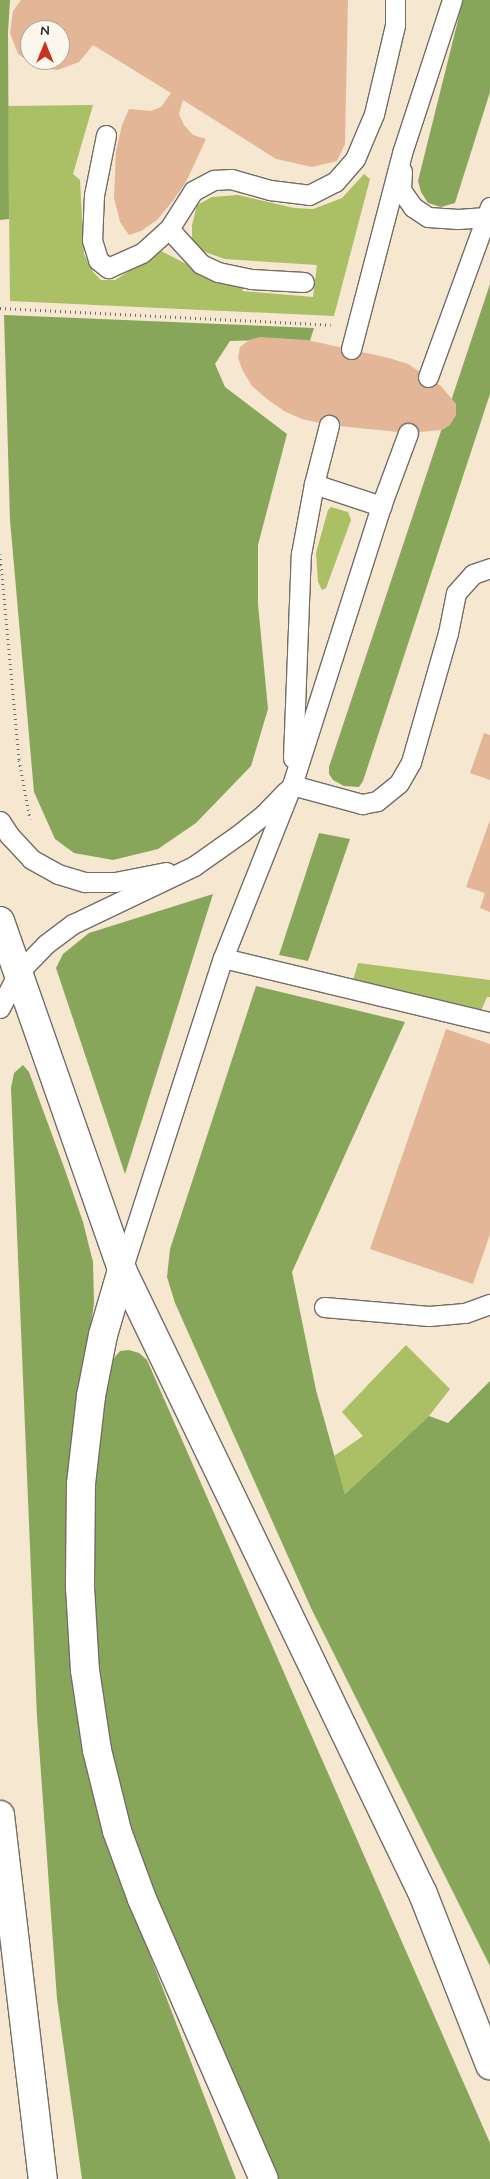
<!DOCTYPE html>
<style>
body{margin:0}
#map{position:relative;width:490px;height:2179px;overflow:hidden;background:#f6e7d1;font-family:Mynerve,sans-serif}
div>[style]{position:absolute}
[style*='--x']{left:calc(var(--x)*1px);top:calc(var(--y)*1px);width:calc(var(--w)*1px);rotate:calc(var(--a)*1deg)}
.green>*{inset:0;background:#abbf64}
.forest>*{inset:0;background:#88a65a}
.building>*{inset:0;background:#e3b697}
.path>*{height:3px;margin-top:-1.5px;transform-origin:0;background:repeating-linear-gradient(90deg,#726d65 0 1px,transparent 0 5px)}
.roads{filter:drop-shadow(1px 0 #726d65) drop-shadow(-1px 0 #726d65) drop-shadow(0 1px #726d65) drop-shadow(0 -1px #726d65)}
.lane>*{height:19px;margin:-9.5px;padding:0 9.5px;transform-origin:9.5px;border-radius:9.5px;background:#fff}
.highway>*{height:28px;margin:-14px;padding:0 14px;transform-origin:14px;border-radius:14px;background:#fff}
span{translate:-50% -50%;white-space:nowrap;text-align:center;line-height:1.15;-webkit-text-stroke:4.5px #fbf7ec;paint-order:stroke}
.north{position:absolute;left:20px;top:20px;width:50px;height:50px;box-sizing:border-box;background:#fbf7ec;border:1px solid #a8a59f;border-radius:50%;rotate:0deg;font-size:14px;font-weight:700;line-height:20px;text-align:center;color:#2b2b2b}
.north::after{content:'';display:block;margin:auto;width:18px;height:22px;background:#c8321e;clip-path:polygon(50% 0,100% 100%,50% 72%,0 100%)}
</style>
<div id="map">
<div class="green">
<div style="clip-path:polygon(93px 105px,73px 174px,80px 180px,84px 254px,93px 272px,101px 280px,115px 280px,161px 251px,204px 273px,245px 285px,242px 291px,313px 297px,317px 265px,225px 259px,199px 250px,192px 239px,192px 225px,197px 205px,212px 197px,238px 195px,294px 208px,313px 209px,342px 198px,364px 174px,370px 179px,334px 316px,10px 301px,8px 106px)"></div>
<div style="clip-path:polygon(331px 507px,348px 512px,351px 520px,326px 588px,322px 590px,318px 582px,316px 553px,328px 510px)"></div>
<div style="clip-path:polygon(358px 963px,490px 980px,490px 997px,487px 997px,481px 1011px,353px 980px)"></div>
<div style="clip-path:polygon(406px 1345px,450px 1389px,429px 1416px,345px 1494px,334px 1456px,363px 1436px,342px 1412px)"></div>
</div>
<div class="forest">
<div style="clip-path:polygon(0 0,10px 0,8px 32px,9px 219px,0 220px)"></div>
<div style="clip-path:polygon(463px 0,490px 0,490px 92px,455px 203px,441px 207px,428px 203px,421px 192px,418px 181px)"></div>
<div style="clip-path:polygon(490px 284px,490px 394px,363px 781px,359px 787px,344px 786px,333px 780px,329px 774px,329px 767px)"></div>
<div style="clip-path:polygon(4px 315px,314px 328px,306px 353px,260px 340px,230px 341px,215px 364px,225px 387px,287px 434px,258px 545px,258px 604px,268px 709px,251px 766px,196px 823px,158px 849px,113px 860px,74px 853px,55px 839px,34px 792px,10px 520px)"></div>
<div style="clip-path:polygon(319px 833px,350px 839px,308px 961px,279px 955px)"></div>
<div style="clip-path:polygon(213px 894px,125px 1174px,56px 968px,63px 954px,89px 933px)"></div>
<div style="clip-path:polygon(256px 986px,405px 1022px,292px 1272px,316px 1390px,345px 1494px,429px 1416px,448px 1423px,490px 1381px,490px 1966px,311px 1608px,175px 1303px,167px 1277px,170px 1249px)"></div>
<div style="clip-path:polygon(23px 1065px,29px 1072px,65px 1170px,83px 1222px,93px 1262px,94px 1303px,70px 1472px,123px 1885px,236px 2179px,82px 2179px,57px 1999px,37px 1717px,11px 1088px,14px 1073px)"></div>
<div style="clip-path:polygon(129px 1350px,139px 1353px,147px 1360px,490px 2143px,490px 2179px,278px 2179px,138px 1853px,105px 1722px,91px 1589px,96px 1482px,104px 1379px,109px 1364px,120px 1351px)"></div>
</div>
<div class="building">
<div style="clip-path:polygon(evenodd,21px 0,348px 0,345px 144px,337px 161px,312px 167px,276px 159px,183px 100px,179px 114px,184px 125px,193px 135px,206px 139px,186px 182px,172px 202px,157px 220px,141px 231px,129px 235px,120px 222px,114px 198px,116px 151px,122px 125px,129px 109px,151px 111px,161px 107px,171px 93px,93px 45px,79px 62px,58px 70px,36px 67px,18px 54px,10px 33px,13px 11px,21px 0,30px 30px,60px 30px,60px 60px,30px 60px,30px 30px)"></div>
<div style="clip-path:polygon(260px 337px,307px 340px,389px 358px,408px 364px,441px 386px,456px 404px,456px 415px,450px 425px,442px 430px,408px 433px,329px 425px,302px 419px,284px 411px,267px 399px,252px 386px,243px 371px,238px 358px,240px 347px,249px 340px)"></div>
<div style="clip-path:polygon(484px 733px,490px 735px,490px 780px,470px 773px)"></div>
<div style="clip-path:polygon(490px 820px,490px 912px,480px 908px,485px 893px,466px 887px)"></div>
<div style="clip-path:polygon(446px 1029px,490px 1044px,490px 1234px,473px 1284px,370px 1249px)"></div>
</div>
<div class="path">
<div style="--x:0;--y:308;--w:331;--a:2.9"></div>
<div style="--x:0;--y:554;--w:207;--a:84.7"></div>
<div style="--x:19;--y:760;--w:60;--a:79.4"></div>
</div>
<div class="roads">
<div class="lane">
<div style="--x:106;--y:135;--w:61;--a:101.3"></div>
<div style="--x:94;--y:195;--w:45;--a:92.5"></div>
<div style="--x:92;--y:240;--w:21;--a:73"></div>
<div style="--x:98;--y:260;--w:13;--a:39"></div>
<div style="--x:108;--y:268;--w:37;--a:-24"></div>
<div style="--x:142;--y:253;--w:36;--a:-42"></div>
<div style="--x:169;--y:229;--w:45;--a:-57.7"></div>
<div style="--x:193;--y:191;--w:24;--a:-28"></div>
<div style="--x:214;--y:180;--w:17;--a:-3"></div>
<div style="--x:231;--y:179;--w:41;--a:15.8"></div>
<div style="--x:270;--y:190;--w:39;--a:7"></div>
<div style="--x:309;--y:195;--w:29;--a:-27"></div>
<div style="--x:335;--y:182;--w:30;--a:-49"></div>
<div style="--x:355;--y:159;--w:49;--a:-67.1"></div>
<div style="--x:374;--y:114;--w:91;--a:-76.7"></div>
<div style="--x:395;--y:25;--w:25;--a:-90"></div>
<div style="--x:402;--y:171;--w:19;--a:93"></div>
<div style="--x:401;--y:190;--w:21;--a:55"></div>
<div style="--x:413;--y:207;--w:18;--a:34"></div>
<div style="--x:428;--y:217;--w:30;--a:4"></div>
<div style="--x:458;--y:219;--w:28;--a:-4"></div>
<div style="--x:169;--y:229;--w:47;--a:47.6"></div>
<div style="--x:201;--y:264;--w:19;--a:25"></div>
<div style="--x:218;--y:272;--w:34;--a:12"></div>
<div style="--x:251;--y:279;--w:53;--a:3.2"></div>
<div style="--x:351;--y:349;--w:203;--a:-75.4"></div>
<div style="--x:402;--y:153;--w:161;--a:-71.9"></div>
<div style="--x:428;--y:377;--w:181;--a:-70"></div>
<div style="--x:314;--y:484;--w:71;--a:18.2"></div>
<div style="--x:293;--y:758;--w:204;--a:-87.8"></div>
<div style="--x:301;--y:554;--w:71;--a:-79.5"></div>
<div style="--x:314;--y:484;--w:61;--a:-75.7"></div>
<div style="--x:292;--y:785;--w:73;--a:15.2"></div>
<div style="--x:362;--y:804;--w:15;--a:-11"></div>
<div style="--x:377;--y:801;--w:28;--a:-39"></div>
<div style="--x:399;--y:783;--w:24;--a:-60"></div>
<div style="--x:411;--y:762;--w:134;--a:-74"></div>
<div style="--x:448;--y:633;--w:41;--a:-78.7"></div>
<div style="--x:456;--y:593;--w:25;--a:-48"></div>
<div style="--x:473;--y:574;--w:18;--a:-19"></div>
<div style="--x:0;--y:821;--w:17;--a:57"></div>
<div style="--x:9;--y:835;--w:33;--a:47"></div>
<div style="--x:31;--y:859;--w:31;--a:29"></div>
<div style="--x:58;--y:874;--w:28;--a:17"></div>
<div style="--x:85;--y:882;--w:30;--a:0"></div>
<div style="--x:115;--y:882;--w:52;--a:-11.1"></div>
<div style="--x:223;--y:958;--w:275;--a:13.5"></div>
<div style="--x:0;--y:1008;--w:39;--a:-63"></div>
<div style="--x:18;--y:973;--w:40;--a:-46"></div>
<div style="--x:46;--y:944;--w:34;--a:-37"></div>
<div style="--x:73;--y:924;--w:134;--a:-25.6"></div>
<div style="--x:194;--y:866;--w:59;--a:-35.3"></div>
<div style="--x:242;--y:832;--w:28;--a:-39"></div>
<div style="--x:264;--y:814;--w:32;--a:-46"></div>
<div style="--x:122;--y:1270;--w:328;--a:-72.1"></div>
<div style="--x:223;--y:958;--w:186;--a:-68.3"></div>
<div style="--x:292;--y:785;--w:293;--a:-72.3"></div>
<div style="--x:381;--y:506;--w:78;--a:-69.7"></div>
<div style="--x:324;--y:1307;--w:105;--a:4.9"></div>
<div style="--x:429;--y:1316;--w:36;--a:-5"></div>
<div style="--x:465;--y:1313;--w:27;--a:-20"></div>
</div>
<div class="highway">
<div style="--x:0;--y:921;--w:370;--a:70.7"></div>
<div style="--x:122;--y:1270;--w:693;--a:64.25"></div>
<div style="--x:423;--y:1894;--w:184;--a:68.6"></div>
<div style="--x:122;--y:1270;--w:68;--a:106.3"></div>
<div style="--x:103;--y:1335;--w:62;--a:101.1"></div>
<div style="--x:91;--y:1396;--w:89;--a:96.5"></div>
<div style="--x:81;--y:1484;--w:103;--a:90.6"></div>
<div style="--x:80;--y:1587;--w:83;--a:86.6"></div>
<div style="--x:85;--y:1670;--w:81;--a:81.5"></div>
<div style="--x:97;--y:1750;--w:83;--a:76.1"></div>
<div style="--x:117;--y:1831;--w:72;--a:69.8"></div>
<div style="--x:142;--y:1899;--w:305;--a:66.5"></div>
<div style="--x:0;--y:1815;--w:367;--a:83.3"></div>
</div>
</div>
<div class="north">N</div>
</div>
